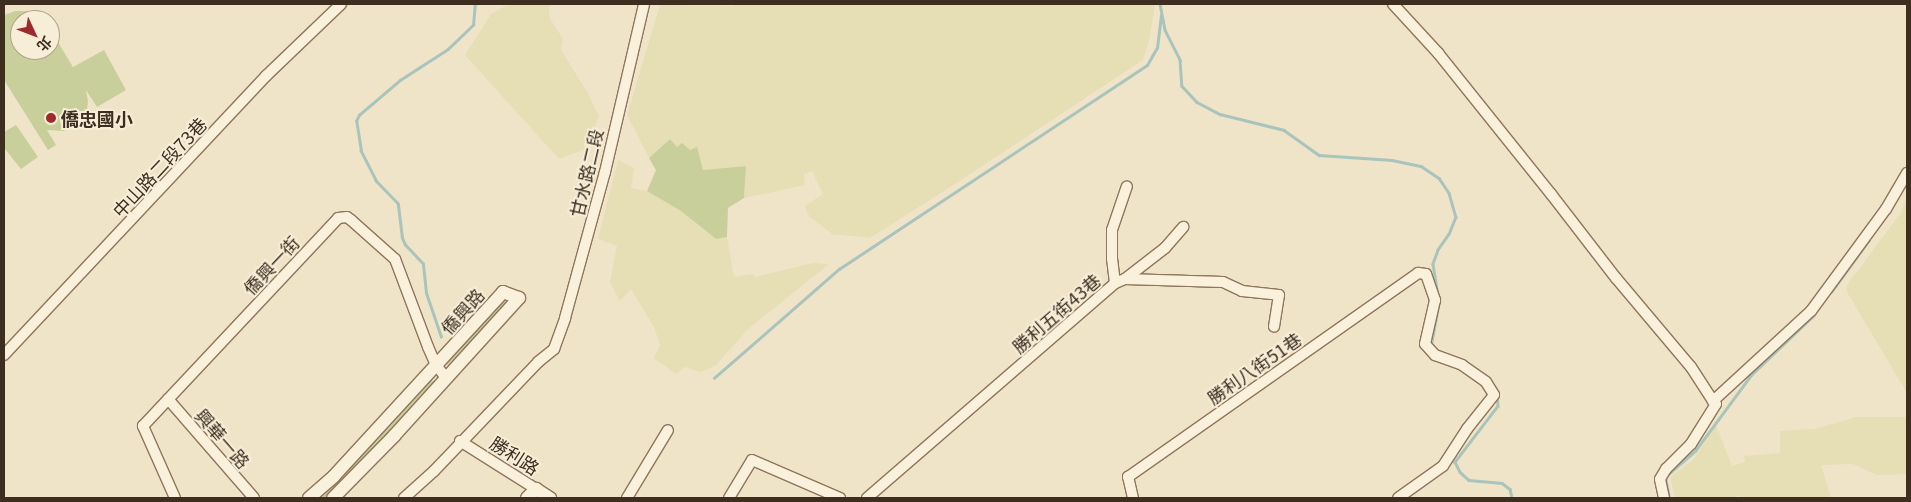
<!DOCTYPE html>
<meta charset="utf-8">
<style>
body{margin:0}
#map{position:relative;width:1911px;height:502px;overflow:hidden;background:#f0e4c8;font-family:Georgia,"Noto Sans TC",serif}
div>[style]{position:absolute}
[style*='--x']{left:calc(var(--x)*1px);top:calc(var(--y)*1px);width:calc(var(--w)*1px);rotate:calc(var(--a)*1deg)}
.farmland>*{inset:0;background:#e6deb5}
.green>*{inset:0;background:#c9cf9b}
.stream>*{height:2.5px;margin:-1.25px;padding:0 1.25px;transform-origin:1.25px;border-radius:1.25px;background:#a9c4bc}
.roads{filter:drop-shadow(1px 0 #8d765c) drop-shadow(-1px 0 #8d765c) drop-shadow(0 1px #8d765c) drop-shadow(0 -1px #8d765c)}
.minor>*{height:10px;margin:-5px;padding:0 5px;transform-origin:5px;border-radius:5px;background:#faf1dc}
.tertiary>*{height:12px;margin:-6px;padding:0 6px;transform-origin:6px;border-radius:6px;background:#faf1dc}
.dots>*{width:14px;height:14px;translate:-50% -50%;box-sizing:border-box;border:2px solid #f7eed8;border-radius:50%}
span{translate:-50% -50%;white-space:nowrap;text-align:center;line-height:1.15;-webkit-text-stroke:4px #f7eed8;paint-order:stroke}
.poi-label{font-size:18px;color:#3d2e20;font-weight:700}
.left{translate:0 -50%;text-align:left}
.street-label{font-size:18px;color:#3d2e20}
.frame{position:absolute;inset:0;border:5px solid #3d2e20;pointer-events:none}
.north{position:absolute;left:10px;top:10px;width:50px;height:50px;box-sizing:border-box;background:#f7eed8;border:1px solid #ada18e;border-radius:50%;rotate:133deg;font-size:14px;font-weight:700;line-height:20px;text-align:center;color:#3d2e20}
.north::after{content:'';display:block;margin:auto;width:18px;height:22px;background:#9e2a2b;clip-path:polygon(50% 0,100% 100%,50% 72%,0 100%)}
</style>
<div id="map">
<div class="farmland">
<div style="clip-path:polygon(509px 4px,552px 4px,549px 8px,550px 19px,563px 39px,561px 50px,586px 90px,599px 116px,586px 149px,559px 159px,465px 55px,491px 14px)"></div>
<div style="clip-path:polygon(734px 4px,1155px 4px,1149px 41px,1143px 60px,955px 184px,870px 238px,832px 234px,809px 216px,805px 206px,823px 194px,812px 171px,804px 174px,805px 185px,744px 198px,746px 166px,703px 170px,690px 150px,677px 147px,670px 139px,649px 158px,627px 115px,660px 5px,733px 6px)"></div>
<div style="clip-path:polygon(618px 160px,634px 168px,631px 188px,647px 191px,681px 211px,716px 239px,727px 237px,734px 277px,753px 274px,755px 277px,813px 263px,829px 264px,747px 330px,715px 366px,700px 372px,685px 367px,676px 374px,654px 358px,660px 345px,654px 327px,631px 289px,620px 301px,610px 282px,617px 246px,598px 239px)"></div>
<div style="clip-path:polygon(1907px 197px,1907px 393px,1847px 292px,1847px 285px,1900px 214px)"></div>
<div style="clip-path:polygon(1856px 417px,1906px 417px,1907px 485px,1906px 474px,1877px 475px,1853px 464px,1821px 465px,1831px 498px,1740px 498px,1739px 495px,1735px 498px,1675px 498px,1670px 477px,1694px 459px,1716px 425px,1732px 466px,1745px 462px,1744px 456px,1780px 453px,1780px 431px,1815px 429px)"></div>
</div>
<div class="green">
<div style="clip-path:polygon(15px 11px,27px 11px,43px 20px,20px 20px,20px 50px,50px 50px,50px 29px,73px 67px,104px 50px,126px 90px,97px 107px,86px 90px,88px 101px,87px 110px,81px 119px,64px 131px,47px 130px,56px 145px,48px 150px,4px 80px,4px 15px)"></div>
<div style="clip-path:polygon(16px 125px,38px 157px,21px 169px,4px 148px,4px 132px)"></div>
<div style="clip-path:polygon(670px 139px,677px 147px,682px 143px,690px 150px,697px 147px,703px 170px,746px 166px,744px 198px,728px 208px,727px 237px,716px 239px,681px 211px,647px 191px,656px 170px,649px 158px)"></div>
<div style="clip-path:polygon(504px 300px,507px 304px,448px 365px,445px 363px)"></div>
<div style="clip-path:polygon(431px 378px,434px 383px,339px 486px,323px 498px,316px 498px)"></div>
</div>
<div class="stream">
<div style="--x:1160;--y:4;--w:26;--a:79"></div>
<div style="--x:1165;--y:30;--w:34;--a:63"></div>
<div style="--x:1180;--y:60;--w:26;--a:86"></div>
<div style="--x:1182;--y:86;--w:22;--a:47"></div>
<div style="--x:1197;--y:102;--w:26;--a:28"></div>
<div style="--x:1220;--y:114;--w:66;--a:14"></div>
<div style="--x:1284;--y:130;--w:43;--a:35.5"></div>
<div style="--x:1319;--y:155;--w:73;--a:3.9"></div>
<div style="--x:1392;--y:160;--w:30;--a:12"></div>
<div style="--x:1421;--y:166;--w:22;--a:34"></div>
<div style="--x:1439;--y:178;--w:18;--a:56"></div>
<div style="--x:1449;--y:193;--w:25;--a:74"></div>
<div style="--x:1456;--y:217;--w:18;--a:112"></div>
<div style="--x:1449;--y:234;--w:19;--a:125"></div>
<div style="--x:1438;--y:250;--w:15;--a:110"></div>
<div style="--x:1433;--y:264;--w:32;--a:81"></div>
<div style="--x:1831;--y:292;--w:64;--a:-53.8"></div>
<div style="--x:441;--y:337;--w:46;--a:-108.8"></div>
<div style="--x:426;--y:293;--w:29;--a:-96"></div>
<div style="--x:423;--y:264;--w:26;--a:-133"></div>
<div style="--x:405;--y:245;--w:8;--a:-113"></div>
<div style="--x:402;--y:238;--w:34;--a:-97"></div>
<div style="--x:398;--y:204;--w:32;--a:-134"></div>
<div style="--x:376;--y:181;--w:34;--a:-117"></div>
<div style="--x:361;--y:151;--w:30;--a:-99"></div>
<div style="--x:356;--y:121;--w:7;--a:-63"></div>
<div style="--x:359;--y:115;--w:54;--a:-40.5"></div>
<div style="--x:400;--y:80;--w:57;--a:-32.9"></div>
<div style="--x:448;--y:49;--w:35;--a:-44"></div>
<div style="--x:473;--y:25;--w:21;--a:-85"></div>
<div style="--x:1431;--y:345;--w:45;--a:-79.7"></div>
<div style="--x:714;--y:378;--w:166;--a:-41.1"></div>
<div style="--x:839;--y:269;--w:369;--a:-33.5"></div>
<div style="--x:1147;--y:65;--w:20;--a:-60"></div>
<div style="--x:1157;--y:48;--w:33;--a:-83"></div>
<div style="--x:1497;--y:394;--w:12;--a:85"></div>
<div style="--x:1498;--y:406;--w:71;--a:127.5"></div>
<div style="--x:1455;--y:462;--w:11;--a:63"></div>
<div style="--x:1460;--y:472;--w:12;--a:42"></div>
<div style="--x:1469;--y:480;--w:33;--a:5"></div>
<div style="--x:1502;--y:483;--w:10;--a:37"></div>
<div style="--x:1510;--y:489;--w:9;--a:77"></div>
<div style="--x:1669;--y:498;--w:21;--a:-101"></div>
<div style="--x:1665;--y:477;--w:40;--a:-41"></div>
<div style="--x:1695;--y:451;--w:94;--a:-53.6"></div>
<div style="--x:1751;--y:375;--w:86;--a:-43.6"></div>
</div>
<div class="roads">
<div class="minor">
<div style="--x:1393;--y:4;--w:67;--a:47.4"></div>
<div style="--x:1438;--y:53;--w:181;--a:51.3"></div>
<div style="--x:1551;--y:194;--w:106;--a:52.3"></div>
<div style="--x:1616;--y:278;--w:116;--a:49.9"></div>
<div style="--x:1691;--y:367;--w:40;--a:57.1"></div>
<div style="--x:1125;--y:279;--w:51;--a:-37.8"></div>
<div style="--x:1165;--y:248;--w:28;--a:-49"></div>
<div style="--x:1115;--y:283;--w:24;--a:-97"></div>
<div style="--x:1112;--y:259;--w:29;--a:-90"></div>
<div style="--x:1112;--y:230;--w:46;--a:-71.2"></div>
<div style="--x:4;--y:355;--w:383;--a:-46.8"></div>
<div style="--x:266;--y:76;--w:104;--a:-43.8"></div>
<div style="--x:168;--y:399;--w:131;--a:49"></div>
<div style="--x:460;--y:441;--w:90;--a:32.3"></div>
<div style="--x:175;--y:498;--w:79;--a:-114"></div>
<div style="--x:143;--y:426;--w:285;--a:-46.8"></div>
<div style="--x:338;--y:218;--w:9;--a:-6"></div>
<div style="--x:347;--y:217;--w:5;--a:37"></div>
<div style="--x:351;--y:220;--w:59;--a:41.6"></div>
<div style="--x:395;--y:259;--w:94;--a:69.4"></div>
<div style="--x:428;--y:347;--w:20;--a:66"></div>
<div style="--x:436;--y:365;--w:16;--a:52"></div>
<div style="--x:404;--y:498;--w:40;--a:-42"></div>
<div style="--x:434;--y:471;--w:151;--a:-46.3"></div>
<div style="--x:538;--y:362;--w:21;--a:-39"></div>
<div style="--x:554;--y:349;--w:33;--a:-70"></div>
<div style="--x:565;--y:318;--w:151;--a:-74.7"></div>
<div style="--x:605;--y:172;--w:172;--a:-76.9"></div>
<div style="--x:627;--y:498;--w:79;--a:-58.9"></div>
<div style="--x:729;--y:498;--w:44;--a:-58.8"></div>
<div style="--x:752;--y:460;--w:96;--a:23.4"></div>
<div style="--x:867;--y:498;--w:328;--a:-40.9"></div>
<div style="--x:1115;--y:283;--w:11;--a:-22"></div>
<div style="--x:1125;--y:279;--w:98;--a:1.8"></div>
<div style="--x:1223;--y:282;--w:21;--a:25"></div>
<div style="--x:1242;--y:291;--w:37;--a:6"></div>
<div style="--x:1279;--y:295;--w:32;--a:99"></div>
<div style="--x:1133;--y:498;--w:22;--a:-103"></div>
<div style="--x:1128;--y:477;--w:355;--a:-35.1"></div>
<div style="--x:1418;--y:273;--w:8;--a:7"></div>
<div style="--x:1426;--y:274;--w:28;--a:71"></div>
<div style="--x:1435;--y:300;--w:45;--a:102.8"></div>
<div style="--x:1425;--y:344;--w:15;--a:48"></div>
<div style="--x:1435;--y:355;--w:29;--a:20"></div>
<div style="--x:1462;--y:365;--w:29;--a:35"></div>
<div style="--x:1486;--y:382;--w:15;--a:58"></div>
<div style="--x:1494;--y:395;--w:43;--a:128.5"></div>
<div style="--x:1467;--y:429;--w:44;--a:123"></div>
<div style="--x:1443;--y:466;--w:55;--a:144.6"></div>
<div style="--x:1664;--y:498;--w:19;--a:-102"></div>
<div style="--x:1660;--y:479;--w:12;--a:-59"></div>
<div style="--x:1666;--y:469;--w:35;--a:-45"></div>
<div style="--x:1691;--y:444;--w:47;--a:-58"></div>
<div style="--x:1716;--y:404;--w:4;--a:-135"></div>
<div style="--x:1713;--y:401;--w:133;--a:-42.6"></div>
<div style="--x:1811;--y:311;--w:127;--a:-53.7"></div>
<div style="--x:1886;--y:209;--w:42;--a:-59.7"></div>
</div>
<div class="tertiary">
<div style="--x:309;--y:498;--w:33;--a:-41"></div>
<div style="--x:334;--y:476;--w:250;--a:-47.4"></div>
<div style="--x:503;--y:292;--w:17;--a:21"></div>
<div style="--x:519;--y:298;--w:186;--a:132.2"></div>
<div style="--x:394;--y:436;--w:87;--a:134.5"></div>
<div style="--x:527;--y:498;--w:13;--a:-45"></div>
<div style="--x:536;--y:489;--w:17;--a:33"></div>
</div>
</div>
<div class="dots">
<div style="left:51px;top:118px;background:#9e2a2b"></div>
</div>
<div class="poi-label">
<span class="left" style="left:61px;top:118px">僑忠國小</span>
</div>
<div class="street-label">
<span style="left:159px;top:167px;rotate:-47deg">中山路二段73巷</span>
<span style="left:586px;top:173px;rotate:-77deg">甘水路二段</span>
<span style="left:271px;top:265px;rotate:-47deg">僑興一街</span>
<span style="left:462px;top:311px;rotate:-48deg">僑興路</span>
<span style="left:1056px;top:313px;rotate:-41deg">勝利五街43巷</span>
<span style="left:1254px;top:368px;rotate:-35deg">勝利八街51巷</span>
<span style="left:223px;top:438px;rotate:49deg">興華一路</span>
<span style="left:515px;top:455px;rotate:33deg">勝利路</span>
</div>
<div class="frame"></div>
<div class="north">北</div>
</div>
